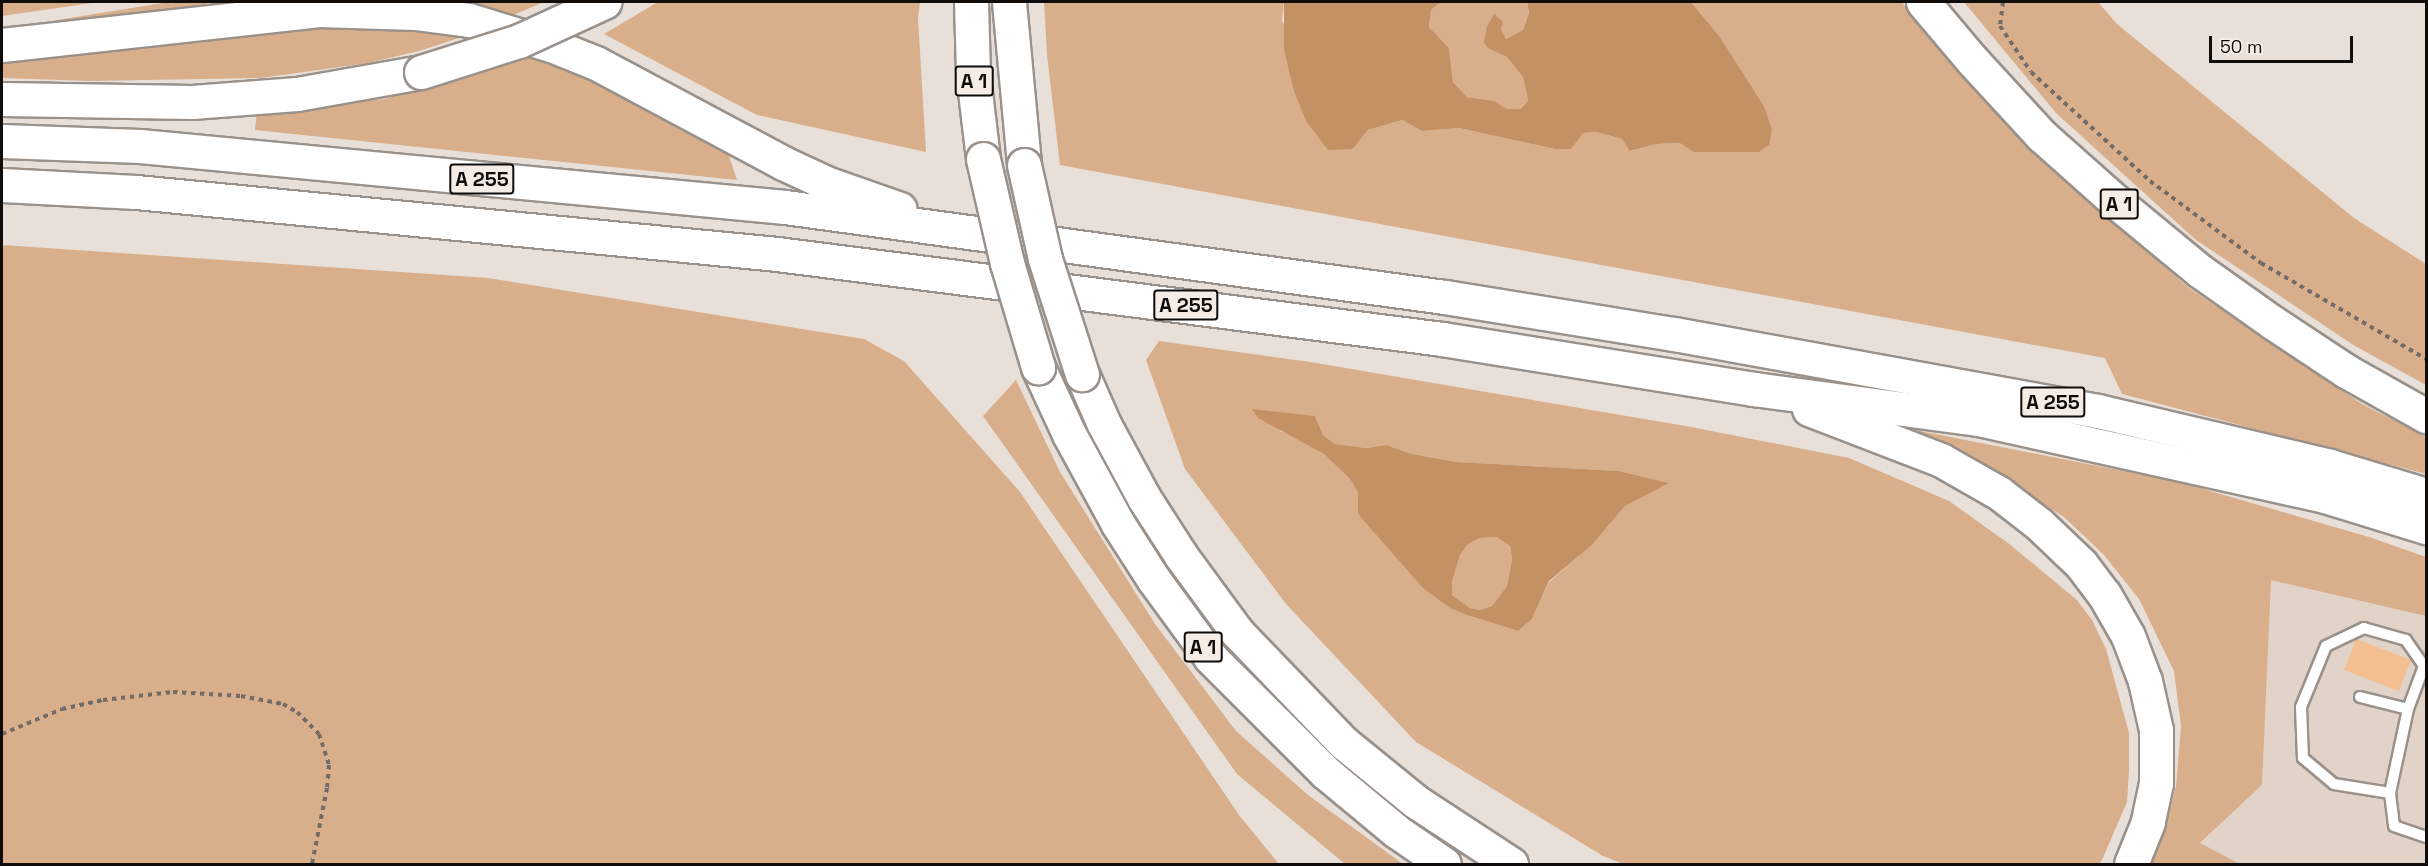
<!DOCTYPE html>
<style>
body{margin:0}
#map{position:relative;width:2428px;height:866px;overflow:hidden;background:#e7dfd8;font-family:"Space Grotesk",sans-serif}
div>[style]{position:absolute}
[style*='--x']{left:calc(var(--x)*1px);top:calc(var(--y)*1px);width:calc(var(--w)*1px);rotate:calc(var(--a)*1deg)}
.built>*{inset:0;background:#e1d3c7}
.green>*{inset:0;background:#d8af8a}
.water>*{inset:0;background:#c39163}
.building>*{inset:0;background:#f4bf90}
.path>*{height:4px;margin-top:-2px;transform-origin:0;background:repeating-linear-gradient(90deg,#726c68 0 4.5px,transparent 0 9px)}
.roads{filter:drop-shadow(2px 0 #99918a) drop-shadow(-2px 0 #99918a) drop-shadow(0 2px #99918a) drop-shadow(0 -2px #99918a)}
.lane>*{height:10px;margin:-5px;padding:0 5px;transform-origin:5px;border-radius:5px;background:#fff}
.highway>*{height:33px;margin:-16.5px;padding:0 16.5px;transform-origin:16.5px;border-radius:16.5px;background:#fff}
.bridges{filter:drop-shadow(2px 0 #99918a) drop-shadow(-2px 0 #99918a) drop-shadow(0 2px #99918a) drop-shadow(0 -2px #99918a)}
.highway-bridge>*{height:33px;margin:-16.5px;padding:0 16.5px;transform-origin:16.5px;border-radius:16.5px;background:#fff}
span{translate:-50% -50%;white-space:nowrap;text-align:center;line-height:1.15;-webkit-text-stroke:4.5px #f5ece5;paint-order:stroke}
.shield-label span{padding:2px 4px;background:#f5ece5;border:2px solid;border-radius:4px;-webkit-text-stroke-width:0}
.shield-label{font-size:20px;color:#0f0c0a;font-weight:700}
.frame{position:absolute;inset:0;border:3px solid #0f0c0a;pointer-events:none}
.scale{position:absolute;left:2209px;top:36px;width:144px;height:27px;box-sizing:border-box;border:3px solid #0f0c0a;border-top:0;padding-left:8px;font-size:18px;line-height:21px;white-space:nowrap;color:#0f0c0a;-webkit-text-stroke:4px #f5ece5;paint-order:stroke}
</style>
<div id="map">
<div class="built">
<div style="clip-path:polygon(2270px 579px,2426px 616px,2426px 864px,2240px 864px,2200px 844px,2262px 785px)"></div>
</div>
<div class="green">
<div style="clip-path:polygon(2px 2px,99px 2px,2px 16px)"></div>
<div style="clip-path:polygon(169px 2px,217px 2px,132px 16px,2px 29px)"></div>
<div style="clip-path:polygon(431px 2px,544px 2px,509px 17px)"></div>
<div style="clip-path:polygon(658px 2px,920px 2px,918px 18px,926px 152px,757px 115px,604px 34px)"></div>
<div style="clip-path:polygon(1044px 2px,1284px 2px,1282px 21px,1353px 149px,1368px 130px,1402px 120px,1422px 131px,1459px 128px,1555px 149px,1583px 133px,1598px 132px,1622px 139px,1631px 151px,1657px 144px,1681px 143px,1695px 152px,1759px 152px,1769px 145px,1764px 106px,1720px 37px,1691px 2px,1902px 2px,1929px 39px,2053px 171px,2189px 288px,2362px 404px,2426px 437px,2426px 474px,2122px 394px,2105px 358px,1060px 165px,1047px 55px)"></div>
<div style="clip-path:polygon(1441px 2px,1527px 2px,1529px 13px,1523px 30px,1506px 39px,1501px 29px,1489px 49px,1507px 57px,1523px 77px,1528px 101px,1522px 109px,1507px 109px,1494px 101px,1467px 97px,1453px 82px,1449px 48px,1429px 27px,1431px 10px)"></div>
<div style="clip-path:polygon(1964px 2px,2098px 2px,2117px 24px,2354px 218px,2426px 264px,2426px 385px,2355px 346px,2196px 240px,2056px 113px)"></div>
<div style="clip-path:polygon(305px 20px,477px 32px,419px 51px,368px 63px,261px 78px,90px 81px,2px 78px,2px 57px)"></div>
<div style="clip-path:polygon(536px 51px,727px 150px,737px 180px,255px 130px,257px 111px,385px 99px)"></div>
<div style="clip-path:polygon(2px 245px,488px 278px,864px 339px,904px 361px,1020px 492px,1239px 815px,1279px 864px,2px 864px)"></div>
<div style="clip-path:polygon(evenodd,1159px 341px,1310px 362px,1691px 427px,1849px 458px,1949px 501px,2008px 543px,2077px 600px,2092px 620px,2106px 649px,2129px 733px,2129px 771px,2127px 802px,2102px 860px,2099px 864px,1624px 864px,1603px 856px,1416px 742px,1286px 604px,1185px 469px,1146px 360px,1159px 341px,1315px 416px,1323px 435px,1335px 444px,1366px 448px,1386px 445px,1412px 454px,1457px 462px,1619px 471px,1668px 483px,1625px 506px,1591px 546px,1549px 582px,1532px 619px,1518px 631px,1470px 616px,1358px 514px,1358px 493px,1350px 479px,1324px 454px,1296px 436px,1279px 431px,1315px 416px)"></div>
<div style="clip-path:polygon(1016px 380px,1060px 472px,1155px 624px,1236px 731px,1308px 795px,1403px 864px,1345px 864px,1237px 774px,983px 416px)"></div>
<div style="clip-path:polygon(1915px 430px,2179px 482px,2369px 537px,2426px 557px,2426px 616px,2271px 580px,2262px 785px,2200px 843px,2240px 864px,2146px 864px,2164px 834px,2176px 786px,2181px 726px,2174px 671px,2139px 599px,2104px 555px,2064px 517px,1959px 450px)"></div>
<div style="clip-path:polygon(1498px 537px,1510px 546px,1512px 559px,1507px 586px,1492px 606px,1480px 610px,1470px 608px,1452px 595px,1452px 582px,1460px 555px,1468px 544px,1480px 538px)"></div>
</div>
<div class="water">
<div style="clip-path:polygon(1284px 2px,1441px 2px,1431px 10px,1429px 27px,1449px 48px,1453px 82px,1467px 97px,1494px 101px,1507px 109px,1521px 109px,1528px 101px,1523px 77px,1507px 57px,1489px 49px,1484px 42px,1487px 27px,1494px 14px,1503px 22px,1501px 29px,1506px 39px,1523px 30px,1529px 13px,1527px 2px,1691px 2px,1720px 37px,1764px 106px,1772px 130px,1769px 145px,1759px 152px,1694px 152px,1680px 143px,1657px 144px,1630px 151px,1622px 139px,1597px 132px,1583px 133px,1571px 149px,1555px 149px,1459px 128px,1422px 131px,1402px 120px,1368px 130px,1353px 149px,1328px 150px,1306px 121px,1294px 91px,1284px 50px)"></div>
<div style="clip-path:polygon(evenodd,1252px 409px,1315px 416px,1323px 435px,1335px 444px,1366px 448px,1386px 445px,1412px 454px,1457px 462px,1619px 471px,1669px 483px,1625px 506px,1591px 546px,1549px 581px,1532px 619px,1518px 631px,1470px 616px,1450px 608px,1423px 588px,1358px 514px,1358px 493px,1350px 479px,1324px 454px,1258px 418px,1252px 409px,1497px 537px,1510px 546px,1512px 559px,1507px 586px,1492px 606px,1480px 610px,1470px 608px,1452px 595px,1452px 582px,1460px 555px,1468px 544px,1480px 538px,1497px 537px)"></div>
</div>
<div class="building">
<div style="clip-path:polygon(2356px 639px,2411px 660px,2399px 691px,2344px 670px)"></div>
</div>
<div class="path">
<div style="--x:2003;--y:2;--w:24;--a:97"></div>
<div style="--x:2000;--y:26;--w:55;--a:56"></div>
<div style="--x:2031;--y:72;--w:161;--a:42.5"></div>
<div style="--x:2150;--y:181;--w:138;--a:36.5"></div>
<div style="--x:2261;--y:263;--w:191;--a:30.2"></div>
<div style="--x:2;--y:734;--w:65;--a:-22.6"></div>
<div style="--x:62;--y:709;--w:42;--a:-12.4"></div>
<div style="--x:103;--y:700;--w:70;--a:-6.5"></div>
<div style="--x:173;--y:692;--w:68;--a:3.4"></div>
<div style="--x:241;--y:696;--w:43;--a:10.8"></div>
<div style="--x:283;--y:704;--w:16;--a:30"></div>
<div style="--x:297;--y:712;--w:31;--a:45"></div>
<div style="--x:319;--y:734;--w:33;--a:72"></div>
<div style="--x:329;--y:765;--w:23;--a:95"></div>
<div style="--x:327;--y:788;--w:77;--a:101.2"></div>
</div>
<div class="roads">
<div class="lane">
<div style="--x:2360;--y:697;--w:49;--a:14"></div>
<div style="--x:2408;--y:709;--w:46;--a:-69.6"></div>
<div style="--x:2424;--y:666;--w:32;--a:-125"></div>
<div style="--x:2406;--y:640;--w:44;--a:-164.1"></div>
<div style="--x:2364;--y:628;--w:42;--a:154.7"></div>
<div style="--x:2326;--y:646;--w:66;--a:112.3"></div>
<div style="--x:2301;--y:707;--w:51;--a:87.8"></div>
<div style="--x:2303;--y:758;--w:40;--a:40"></div>
<div style="--x:2334;--y:784;--w:57;--a:9.1"></div>
<div style="--x:2390;--y:793;--w:33;--a:83"></div>
<div style="--x:2394;--y:826;--w:34;--a:19"></div>
<div style="--x:2390;--y:793;--w:86;--a:-77.9"></div>
</div>
<div class="highway">
<div style="--x:971;--y:2;--w:73;--a:88.4"></div>
<div style="--x:973;--y:75;--w:85;--a:83.2"></div>
<div style="--x:1009;--y:2;--w:164;--a:84.7"></div>
<div style="--x:1923;--y:2;--w:76;--a:49.8"></div>
<div style="--x:1972;--y:60;--w:103;--a:47.4"></div>
<div style="--x:2042;--y:136;--w:98;--a:41.7"></div>
<div style="--x:2115;--y:201;--w:110;--a:39.5"></div>
<div style="--x:2200;--y:271;--w:88;--a:35.3"></div>
<div style="--x:2272;--y:322;--w:89;--a:33.5"></div>
<div style="--x:2346;--y:371;--w:92;--a:29.4"></div>
<div style="--x:2;--y:45;--w:319;--a:-6.3"></div>
<div style="--x:319;--y:10;--w:96;--a:1.8"></div>
<div style="--x:415;--y:13;--w:54;--a:7.4"></div>
<div style="--x:469;--y:20;--w:86;--a:17"></div>
<div style="--x:551;--y:45;--w:48;--a:21.8"></div>
<div style="--x:596;--y:63;--w:212;--a:28.1"></div>
<div style="--x:783;--y:163;--w:47;--a:24.9"></div>
<div style="--x:826;--y:183;--w:78;--a:19.4"></div>
<div style="--x:2;--y:99;--w:190;--a:0.9"></div>
<div style="--x:192;--y:102;--w:105;--a:-4.4"></div>
<div style="--x:297;--y:94;--w:126;--a:-10.1"></div>
<div style="--x:2;--y:141;--w:138;--a:2.1"></div>
<div style="--x:140;--y:146;--w:648;--a:5.4"></div>
<div style="--x:785;--y:207;--w:666;--a:7.77"></div>
<div style="--x:1445;--y:297;--w:232;--a:9.2"></div>
<div style="--x:1674;--y:334;--w:431;--a:10.3"></div>
<div style="--x:2098;--y:411;--w:238;--a:13.3"></div>
<div style="--x:2330;--y:466;--w:100;--a:16.8"></div>
<div style="--x:2;--y:185;--w:134;--a:3"></div>
<div style="--x:136;--y:192;--w:644;--a:5.52"></div>
<div style="--x:777;--y:254;--w:670;--a:7.28"></div>
<div style="--x:1442;--y:339;--w:316;--a:9.1"></div>
<div style="--x:1754;--y:389;--w:226;--a:7.6"></div>
<div style="--x:1978;--y:419;--w:355;--a:12.5"></div>
<div style="--x:2325;--y:496;--w:106;--a:17.1"></div>
<div style="--x:1038;--y:367;--w:74;--a:65.2"></div>
<div style="--x:1069;--y:434;--w:102;--a:61.4"></div>
<div style="--x:1118;--y:524;--w:67;--a:57.3"></div>
<div style="--x:1154;--y:580;--w:97;--a:53.8"></div>
<div style="--x:1211;--y:658;--w:161;--a:45"></div>
<div style="--x:1325;--y:772;--w:92;--a:39.7"></div>
<div style="--x:1396;--y:831;--w:58;--a:34.5"></div>
<div style="--x:1082;--y:374;--w:55;--a:66.3"></div>
<div style="--x:1104;--y:424;--w:84;--a:61.6"></div>
<div style="--x:1144;--y:498;--w:70;--a:57.2"></div>
<div style="--x:1182;--y:557;--w:93;--a:53.7"></div>
<div style="--x:1237;--y:632;--w:154;--a:46.1"></div>
<div style="--x:1344;--y:743;--w:92;--a:39.2"></div>
<div style="--x:1415;--y:801;--w:115;--a:33.3"></div>
<div style="--x:1809;--y:409;--w:142;--a:21.1"></div>
<div style="--x:1941;--y:460;--w:67;--a:29.6"></div>
<div style="--x:1999;--y:493;--w:51;--a:37.8"></div>
<div style="--x:2039;--y:524;--w:58;--a:43.6"></div>
<div style="--x:2081;--y:564;--w:38;--a:53"></div>
<div style="--x:2104;--y:594;--w:48;--a:60.3"></div>
<div style="--x:2128;--y:636;--w:48;--a:69.3"></div>
<div style="--x:2145;--y:681;--w:50;--a:77.3"></div>
<div style="--x:2156;--y:730;--w:53;--a:90"></div>
<div style="--x:2156;--y:783;--w:40;--a:102"></div>
<div style="--x:2148;--y:822;--w:45;--a:112"></div>
</div>
</div>
<div class="bridges">
<div class="highway-bridge">
<div style="--x:421;--y:72;--w:103;--a:-17.6"></div>
<div style="--x:519;--y:41;--w:94;--a:-24.6"></div>
<div style="--x:983;--y:159;--w:107;--a:77"></div>
<div style="--x:1007;--y:263;--w:109;--a:73.4"></div>
<div style="--x:1024;--y:165;--w:96;--a:77.4"></div>
<div style="--x:1045;--y:259;--w:121;--a:72.2"></div>
</div>
</div>
<div class="shield-label">
<span style="left:974px;top:81px">A 1</span>
<span style="left:482px;top:179px">A 255</span>
<span style="left:2119px;top:204px">A 1</span>
<span style="left:1186px;top:305px">A 255</span>
<span style="left:2053px;top:402px">A 255</span>
<span style="left:1203px;top:647px">A 1</span>
</div>
<div class="frame"></div>
<div class="scale">50 m</div>
</div>
